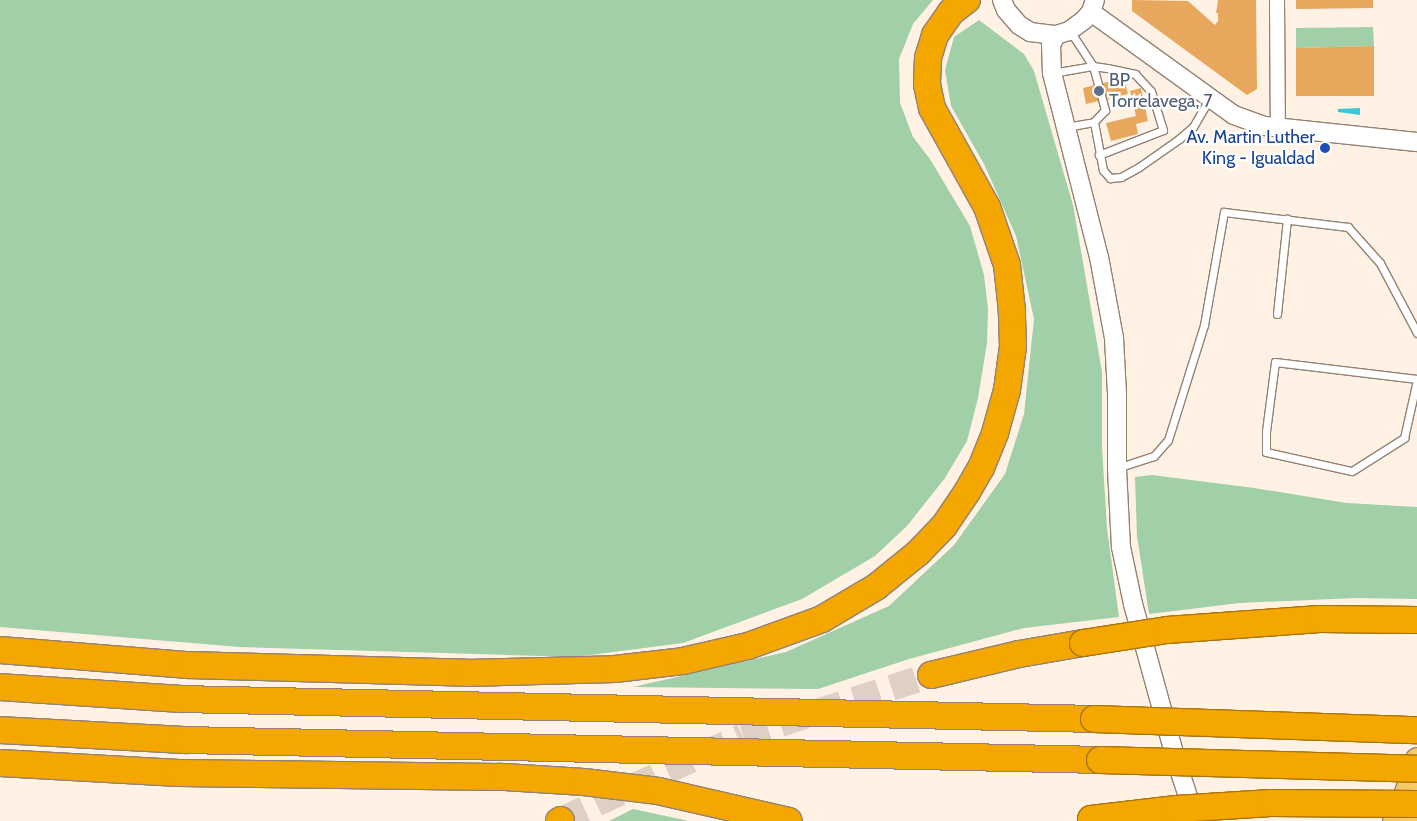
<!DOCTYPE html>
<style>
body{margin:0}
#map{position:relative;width:1417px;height:821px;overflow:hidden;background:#fff1e3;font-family:Cabin,sans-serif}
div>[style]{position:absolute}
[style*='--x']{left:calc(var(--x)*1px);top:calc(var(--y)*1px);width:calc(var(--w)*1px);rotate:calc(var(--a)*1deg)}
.green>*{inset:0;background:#a1cfa7}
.water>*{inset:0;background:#38c9d5}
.building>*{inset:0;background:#e7a75d}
.motorway-tunnel>*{height:26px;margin-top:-13px;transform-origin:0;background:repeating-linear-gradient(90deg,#ded1c4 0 26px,transparent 0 39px)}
.roads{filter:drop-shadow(1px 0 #928273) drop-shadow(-1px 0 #928273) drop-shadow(0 1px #928273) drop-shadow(0 -1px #928273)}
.service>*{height:7px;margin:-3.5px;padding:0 3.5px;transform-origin:3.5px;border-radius:3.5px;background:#fff}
.minor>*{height:14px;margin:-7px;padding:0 7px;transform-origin:7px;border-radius:7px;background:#fff}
.tertiary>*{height:18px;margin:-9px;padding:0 9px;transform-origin:9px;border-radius:9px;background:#fff}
.primary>*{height:22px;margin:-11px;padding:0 11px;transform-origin:11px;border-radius:11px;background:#f8ca67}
.motorway>*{height:26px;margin:-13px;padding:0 13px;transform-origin:13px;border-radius:13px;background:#f4a601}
.bridges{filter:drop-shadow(1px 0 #aa7508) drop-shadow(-1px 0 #aa7508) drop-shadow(0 1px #aa7508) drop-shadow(0 -1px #aa7508)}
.motorway-bridge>*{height:26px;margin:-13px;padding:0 13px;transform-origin:13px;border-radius:13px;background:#f4a601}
.dots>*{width:14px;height:14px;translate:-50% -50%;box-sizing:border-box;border:2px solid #fff;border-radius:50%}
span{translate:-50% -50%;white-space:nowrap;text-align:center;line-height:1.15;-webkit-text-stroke:4.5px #fff;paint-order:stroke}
.service-label{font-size:18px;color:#4e5e75}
.left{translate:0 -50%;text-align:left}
.transit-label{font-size:18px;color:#164399}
.right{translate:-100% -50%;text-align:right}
</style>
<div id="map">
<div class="green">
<div style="clip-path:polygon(0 0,933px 0,913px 24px,899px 59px,900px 103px,913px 137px,930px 159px,970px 226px,984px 275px,988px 309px,987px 343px,978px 398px,967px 441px,945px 478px,907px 526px,875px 556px,802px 599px,683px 643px,575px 657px,239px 647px,0 627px)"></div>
<div style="clip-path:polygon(979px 20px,1024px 54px,1034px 71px,1073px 205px,1102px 372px,1102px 447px,1107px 528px,1119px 617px,1024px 628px,909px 659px,818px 689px,633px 687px,786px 652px,889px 606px,954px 545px,1005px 474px,1024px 414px,1034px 319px,1016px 236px,984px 164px,951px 106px,945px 70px,954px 37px)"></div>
<div style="clip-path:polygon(1373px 27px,1374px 46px,1296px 48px,1296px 28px)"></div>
<div style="clip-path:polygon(1152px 475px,1254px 488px,1347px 503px,1417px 507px,1417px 599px,1356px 598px,1240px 603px,1149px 614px,1137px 536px,1135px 477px)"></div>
<div style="clip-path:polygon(633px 809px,689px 821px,609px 821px)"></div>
</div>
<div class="water">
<div style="clip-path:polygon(1360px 108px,1360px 115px,1338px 112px,1338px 109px)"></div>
</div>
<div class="building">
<div style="clip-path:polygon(1132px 0,1188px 1px,1215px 25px,1218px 21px,1218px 13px,1216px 13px,1218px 0,1256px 0,1257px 89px,1247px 95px,1132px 11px)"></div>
<div style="clip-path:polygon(1296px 0,1373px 0,1373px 8px,1296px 9px)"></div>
<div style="clip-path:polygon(1374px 46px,1374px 96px,1296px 96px,1296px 48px)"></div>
<div style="clip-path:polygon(1124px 78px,1128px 94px,1086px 104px,1083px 88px)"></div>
<div style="clip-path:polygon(1141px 88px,1148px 121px,1136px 124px,1138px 134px,1111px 141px,1106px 123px,1136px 116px,1130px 91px)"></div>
</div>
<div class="motorway-tunnel">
<div style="--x:561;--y:820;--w:200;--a:-24.8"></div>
<div style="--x:743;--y:736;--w:198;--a:-18"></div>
</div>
<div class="roads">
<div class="service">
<div style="--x:1070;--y:31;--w:42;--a:56.7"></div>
<div style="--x:1093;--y:66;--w:46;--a:74.7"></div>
<div style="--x:1105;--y:110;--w:16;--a:133"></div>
<div style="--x:1094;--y:122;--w:49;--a:79.4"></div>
<div style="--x:1103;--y:170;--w:11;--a:49"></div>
<div style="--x:1110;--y:178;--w:11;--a:-5"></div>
<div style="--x:1121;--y:177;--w:21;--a:-29"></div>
<div style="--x:1139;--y:167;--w:49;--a:-35"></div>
<div style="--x:1179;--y:139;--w:18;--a:-41"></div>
<div style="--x:1193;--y:127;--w:32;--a:-60"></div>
<div style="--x:1052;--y:73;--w:42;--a:-9.7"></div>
<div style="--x:1093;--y:66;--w:14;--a:8"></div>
<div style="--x:1107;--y:68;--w:29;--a:12"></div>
<div style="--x:1135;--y:74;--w:23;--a:47"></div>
<div style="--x:1151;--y:91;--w:41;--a:72.9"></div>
<div style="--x:1163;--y:130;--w:69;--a:158.7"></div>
<div style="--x:1066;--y:127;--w:28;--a:-10"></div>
<div style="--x:1277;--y:314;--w:96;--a:-84"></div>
<div style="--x:1417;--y:379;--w:143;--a:-173.2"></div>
<div style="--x:1275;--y:362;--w:70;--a:97.4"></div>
<div style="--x:1266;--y:431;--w:21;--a:90"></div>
<div style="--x:1266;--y:452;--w:88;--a:12.5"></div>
<div style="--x:1352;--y:471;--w:62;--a:-32.4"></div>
<div style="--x:1404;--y:438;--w:59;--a:-77.4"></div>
<div style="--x:1117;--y:468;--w:39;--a:-18"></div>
<div style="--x:1154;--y:456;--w:21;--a:-49"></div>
<div style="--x:1168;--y:440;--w:121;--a:-72.6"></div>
<div style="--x:1204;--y:325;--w:115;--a:-80"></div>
<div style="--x:1224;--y:212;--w:125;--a:6.9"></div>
<div style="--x:1348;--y:227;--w:48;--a:48.4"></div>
<div style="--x:1380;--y:263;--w:79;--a:62.1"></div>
</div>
<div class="minor">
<div style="--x:1277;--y:0;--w:128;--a:89.6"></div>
</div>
<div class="tertiary">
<div style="--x:1002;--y:0;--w:11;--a:68"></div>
<div style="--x:1006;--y:10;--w:20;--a:49"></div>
<div style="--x:1019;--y:25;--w:13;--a:32"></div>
<div style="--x:1030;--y:32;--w:26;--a:7"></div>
<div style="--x:1056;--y:35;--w:14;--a:-17"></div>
<div style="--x:1069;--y:31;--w:19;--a:-36"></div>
<div style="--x:1084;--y:20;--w:11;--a:-49"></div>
<div style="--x:1091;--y:12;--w:13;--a:-72"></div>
<div style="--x:1091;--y:12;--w:176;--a:35.8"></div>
<div style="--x:1234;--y:115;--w:32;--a:20"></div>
<div style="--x:1264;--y:126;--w:154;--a:6"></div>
<div style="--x:1056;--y:35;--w:11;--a:117"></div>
<div style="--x:1051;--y:45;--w:28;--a:88"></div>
<div style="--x:1052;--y:73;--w:190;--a:75.7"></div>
<div style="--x:1099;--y:257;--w:82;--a:79.5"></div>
<div style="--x:1114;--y:338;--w:56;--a:86.9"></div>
<div style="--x:1117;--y:394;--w:75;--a:90"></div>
<div style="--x:1117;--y:469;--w:78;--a:87.1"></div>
<div style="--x:1121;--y:547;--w:58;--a:78.1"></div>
<div style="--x:1133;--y:604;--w:159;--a:74.6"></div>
<div style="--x:1175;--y:757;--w:67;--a:71.8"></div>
</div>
<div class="primary">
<div style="--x:1394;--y:821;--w:18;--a:-63"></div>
<div style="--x:1402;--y:805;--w:48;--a:-71.9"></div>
<div style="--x:1416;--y:821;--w:3;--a:-72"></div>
</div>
<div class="motorway">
<div style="--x:0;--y:650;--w:189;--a:4.6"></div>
<div style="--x:188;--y:665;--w:279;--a:1.6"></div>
<div style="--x:467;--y:673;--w:148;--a:-1.5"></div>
<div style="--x:615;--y:669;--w:68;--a:-6.7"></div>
<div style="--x:683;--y:661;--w:67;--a:-13"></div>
<div style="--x:748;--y:646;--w:79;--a:-20"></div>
<div style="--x:822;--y:619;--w:63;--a:-30.7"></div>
<div style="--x:876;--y:587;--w:54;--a:-39"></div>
<div style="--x:918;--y:553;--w:37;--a:-46"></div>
<div style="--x:944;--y:526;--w:41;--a:-55.9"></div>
<div style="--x:967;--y:492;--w:28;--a:-60"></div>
<div style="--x:981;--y:468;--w:38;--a:-68"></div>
<div style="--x:995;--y:433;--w:45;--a:-74.4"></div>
<div style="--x:1007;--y:390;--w:44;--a:-82.2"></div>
<div style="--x:1013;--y:346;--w:35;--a:-92"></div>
<div style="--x:1012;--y:311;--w:46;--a:-96.2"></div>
<div style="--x:1007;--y:265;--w:61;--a:-109"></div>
<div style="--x:987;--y:207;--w:113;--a:-119.1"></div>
<div style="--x:932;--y:108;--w:24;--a:-102"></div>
<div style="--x:927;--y:85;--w:27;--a:-88"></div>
<div style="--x:928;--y:58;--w:24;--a:-73"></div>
<div style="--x:935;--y:35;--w:28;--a:-55"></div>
<div style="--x:951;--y:12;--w:20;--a:-37"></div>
<div style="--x:931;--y:675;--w:90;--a:-13.4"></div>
<div style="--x:1019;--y:654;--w:65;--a:-9.8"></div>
<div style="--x:0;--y:687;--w:180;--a:3.8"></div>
<div style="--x:180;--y:699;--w:914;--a:1.25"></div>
<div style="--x:0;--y:730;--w:185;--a:3.1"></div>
<div style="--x:185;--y:740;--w:915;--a:1.25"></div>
<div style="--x:0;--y:763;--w:179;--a:3.2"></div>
<div style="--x:179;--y:773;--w:326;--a:0.7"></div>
<div style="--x:505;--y:777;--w:79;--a:3.6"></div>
<div style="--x:584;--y:782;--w:75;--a:6.9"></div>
<div style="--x:658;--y:791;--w:134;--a:12.9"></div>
<div style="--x:559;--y:821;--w:2;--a:-27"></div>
</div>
</div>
<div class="bridges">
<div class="motorway-bridge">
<div style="--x:1083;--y:643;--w:85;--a:-8.8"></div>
<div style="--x:1167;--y:630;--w:153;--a:-4.1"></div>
<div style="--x:1320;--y:619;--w:97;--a:0.6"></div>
<div style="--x:1094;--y:719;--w:323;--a:2"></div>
<div style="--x:1100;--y:760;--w:317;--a:1.6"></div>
<div style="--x:1091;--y:819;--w:86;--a:-6.7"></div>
<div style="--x:1176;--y:809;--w:95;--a:-3.6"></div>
<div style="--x:1271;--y:803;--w:146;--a:0.4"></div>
</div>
</div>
<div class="dots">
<div style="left:1099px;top:91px;background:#5c6f8a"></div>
<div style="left:1325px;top:148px;background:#1a4fb4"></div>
</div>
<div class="service-label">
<span class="left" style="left:1109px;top:91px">BP<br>Torrelavega, 7</span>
</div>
<div class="transit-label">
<span class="right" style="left:1315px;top:148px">Av. Martin Luther<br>King - Igualdad</span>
</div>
</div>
